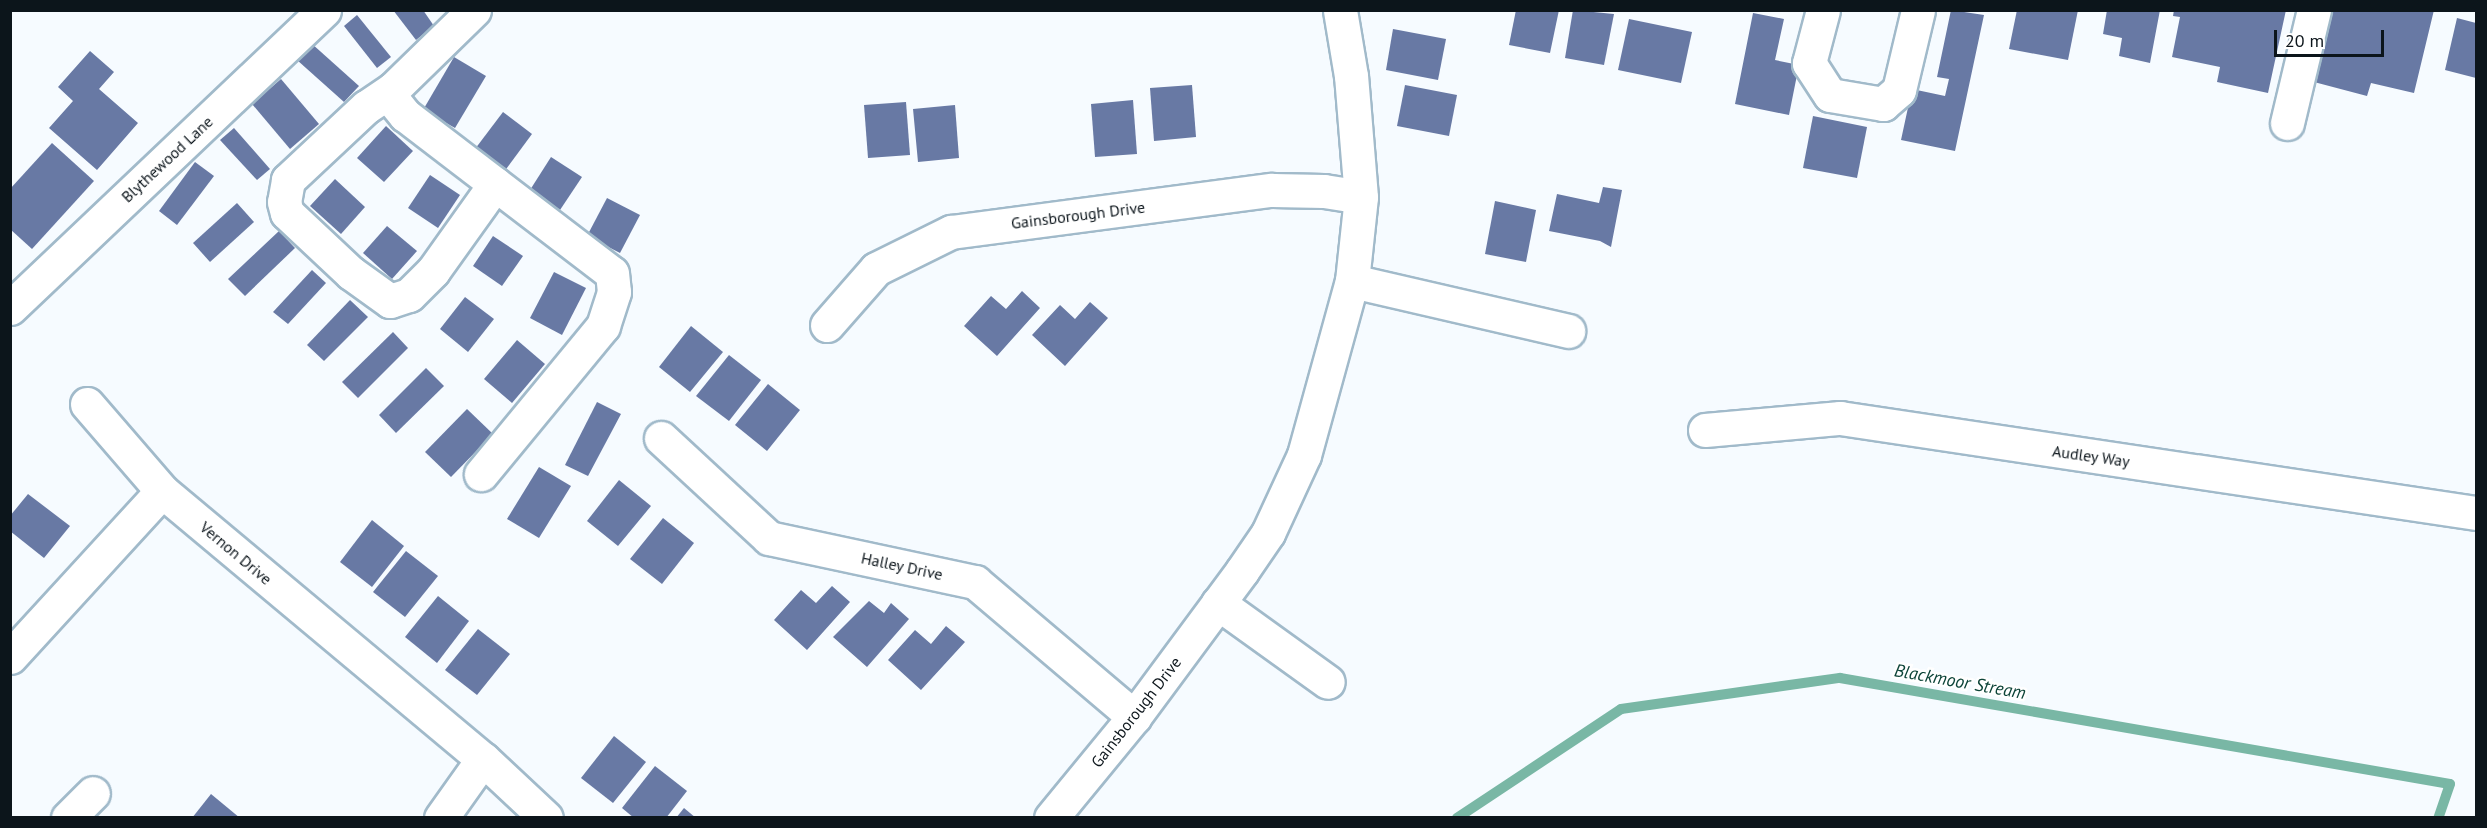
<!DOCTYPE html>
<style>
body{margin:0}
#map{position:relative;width:2487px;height:828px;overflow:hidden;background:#f6fbff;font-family:"PT Sans",sans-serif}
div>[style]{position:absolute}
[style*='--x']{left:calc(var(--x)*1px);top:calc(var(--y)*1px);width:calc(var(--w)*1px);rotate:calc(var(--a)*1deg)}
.stream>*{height:10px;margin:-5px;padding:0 5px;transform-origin:5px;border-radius:5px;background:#79b7a5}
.building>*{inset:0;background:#6879a4}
.roads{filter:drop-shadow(2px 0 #a1baca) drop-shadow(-2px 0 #a1baca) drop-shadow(0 2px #a1baca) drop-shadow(0 -2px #a1baca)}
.minor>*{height:33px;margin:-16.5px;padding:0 16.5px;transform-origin:16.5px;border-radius:16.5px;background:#fff}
span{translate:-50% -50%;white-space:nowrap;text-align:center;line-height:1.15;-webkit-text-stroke:5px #fff;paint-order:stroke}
.street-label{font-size:16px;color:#0c151b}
.water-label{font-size:18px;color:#0d4438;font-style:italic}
.frame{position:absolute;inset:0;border:12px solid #0c151b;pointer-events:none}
.scale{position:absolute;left:2274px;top:30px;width:110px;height:27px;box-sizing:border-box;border:3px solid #0c151b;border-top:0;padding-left:8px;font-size:18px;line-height:21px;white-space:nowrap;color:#0c151b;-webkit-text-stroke:4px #fff;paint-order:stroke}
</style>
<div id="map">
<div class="stream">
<div style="--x:1457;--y:818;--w:197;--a:-33.6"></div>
<div style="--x:1621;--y:709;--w:221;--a:-8.1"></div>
<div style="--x:1840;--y:678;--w:619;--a:9.86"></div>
<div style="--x:2450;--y:784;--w:36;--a:109"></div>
</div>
<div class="building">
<div style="clip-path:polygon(393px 10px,423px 10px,434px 26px,416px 40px)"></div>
<div style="clip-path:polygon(1516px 10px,1559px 10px,1550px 53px,1509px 45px)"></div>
<div style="clip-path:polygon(1573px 10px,1614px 14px,1604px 65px,1565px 58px)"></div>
<div style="clip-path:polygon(1951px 10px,1984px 15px,1955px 151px,1901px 140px,1912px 89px,1945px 96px,1949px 79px,1937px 77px)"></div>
<div style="clip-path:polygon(2017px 10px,2078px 10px,2068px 60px,2009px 49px)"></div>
<div style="clip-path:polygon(2107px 10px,2160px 10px,2150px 63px,2119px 56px,2122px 38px,2103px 34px)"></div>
<div style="clip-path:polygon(2174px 10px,2286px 10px,2268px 93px,2217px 82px,2220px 67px,2172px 57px,2180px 17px,2173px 16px)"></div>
<div style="clip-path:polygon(2331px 10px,2434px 10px,2414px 93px,2371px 83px,2367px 96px,2314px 82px)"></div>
<div style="clip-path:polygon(1753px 13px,1784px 19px,1775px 60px,1799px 65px,1789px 115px,1735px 104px)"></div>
<div style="clip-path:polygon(357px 15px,391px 57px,377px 68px,344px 26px)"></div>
<div style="clip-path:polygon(2457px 18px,2476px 23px,2476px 78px,2445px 70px)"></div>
<div style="clip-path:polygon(1629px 19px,1692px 32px,1681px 83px,1618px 70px)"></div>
<div style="clip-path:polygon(1393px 29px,1446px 39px,1438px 80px,1386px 70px)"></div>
<div style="clip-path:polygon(311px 43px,359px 86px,344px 102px,297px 60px)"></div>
<div style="clip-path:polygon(90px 51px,114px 72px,99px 89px,138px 123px,97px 170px,49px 128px,73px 101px,58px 87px)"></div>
<div style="clip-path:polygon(454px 57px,486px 76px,455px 128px,423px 110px)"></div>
<div style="clip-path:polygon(281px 79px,319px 124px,290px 149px,252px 104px)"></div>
<div style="clip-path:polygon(1192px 85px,1196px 137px,1154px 141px,1150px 88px)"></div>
<div style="clip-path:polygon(1405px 85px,1457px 95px,1449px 136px,1397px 126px)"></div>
<div style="clip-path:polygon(1133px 100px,1137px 154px,1095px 157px,1091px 104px)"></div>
<div style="clip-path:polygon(906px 102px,910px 155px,868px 158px,864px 105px)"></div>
<div style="clip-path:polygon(955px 105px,959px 158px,918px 162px,913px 109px)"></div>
<div style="clip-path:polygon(503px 112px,532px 134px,504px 172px,475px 149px)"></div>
<div style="clip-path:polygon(1813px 116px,1867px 127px,1857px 178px,1803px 168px)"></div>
<div style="clip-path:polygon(386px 126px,413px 151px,384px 182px,357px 158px)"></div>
<div style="clip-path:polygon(234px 128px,270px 169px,257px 180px,220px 140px)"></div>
<div style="clip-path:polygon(52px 143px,94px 181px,32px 249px,10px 229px,10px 189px)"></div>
<div style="clip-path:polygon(551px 157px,582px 177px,560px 210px,530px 190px)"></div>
<div style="clip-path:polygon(195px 162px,214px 176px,177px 225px,159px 211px)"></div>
<div style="clip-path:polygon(430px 175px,460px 195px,438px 228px,408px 208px)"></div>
<div style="clip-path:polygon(335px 179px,365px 207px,341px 234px,310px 206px)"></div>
<div style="clip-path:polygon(1603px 187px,1622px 190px,1611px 247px,1600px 241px,1549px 231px,1557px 194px,1599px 203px)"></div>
<div style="clip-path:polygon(607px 198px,640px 215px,620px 253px,587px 236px)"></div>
<div style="clip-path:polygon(1495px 201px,1536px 210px,1526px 262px,1485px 254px)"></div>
<div style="clip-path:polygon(237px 203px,254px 222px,210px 262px,193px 243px)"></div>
<div style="clip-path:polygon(387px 226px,417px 251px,392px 279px,363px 253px)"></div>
<div style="clip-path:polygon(279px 231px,295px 248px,245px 296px,228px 279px)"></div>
<div style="clip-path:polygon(493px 236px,523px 256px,502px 286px,473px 266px)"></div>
<div style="clip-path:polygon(312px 270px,326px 283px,288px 324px,273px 312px)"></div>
<div style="clip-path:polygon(554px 272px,586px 288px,562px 335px,530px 318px)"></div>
<div style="clip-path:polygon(1022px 291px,1040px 308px,997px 356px,964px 326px,991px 296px,1006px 309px)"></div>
<div style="clip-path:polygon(465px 297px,494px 319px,468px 352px,440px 329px)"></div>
<div style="clip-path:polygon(350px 300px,368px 317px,324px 361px,307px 345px)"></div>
<div style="clip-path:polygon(1090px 302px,1108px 318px,1065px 366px,1032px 335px,1060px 305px,1075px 319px)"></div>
<div style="clip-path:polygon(691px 326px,723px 352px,690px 392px,659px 367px)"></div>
<div style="clip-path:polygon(393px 332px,408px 348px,358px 398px,342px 382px)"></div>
<div style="clip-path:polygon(517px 340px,545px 364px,512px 403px,484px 379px)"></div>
<div style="clip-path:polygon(729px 355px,761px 380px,729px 421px,696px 396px)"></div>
<div style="clip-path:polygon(426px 368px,444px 386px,396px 433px,379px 415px)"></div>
<div style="clip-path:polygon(768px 384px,800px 410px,767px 451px,735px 425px)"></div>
<div style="clip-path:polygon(597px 402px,621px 414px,588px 476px,565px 465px)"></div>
<div style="clip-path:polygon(467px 409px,493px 434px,451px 477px,425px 452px)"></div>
<div style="clip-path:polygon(539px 467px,571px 486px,539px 538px,507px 519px)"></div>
<div style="clip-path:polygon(619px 480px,651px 506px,618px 546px,587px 521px)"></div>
<div style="clip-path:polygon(28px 494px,70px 526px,44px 558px,10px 531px,10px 516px)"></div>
<div style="clip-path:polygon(663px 518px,694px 543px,662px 584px,630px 559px)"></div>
<div style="clip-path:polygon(372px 520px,404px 546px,372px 587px,340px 562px)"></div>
<div style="clip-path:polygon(406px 551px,438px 576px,405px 617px,373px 592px)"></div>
<div style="clip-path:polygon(832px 586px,850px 602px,807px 650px,774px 620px,801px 590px,816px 603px)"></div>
<div style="clip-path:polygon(438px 596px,469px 621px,437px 663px,405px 637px)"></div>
<div style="clip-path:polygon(869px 601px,884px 613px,891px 603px,909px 619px,867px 667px,833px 637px)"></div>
<div style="clip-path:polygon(946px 626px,965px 642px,921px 690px,888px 660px,915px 630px,931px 644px)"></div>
<div style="clip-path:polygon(478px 629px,510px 654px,477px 695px,445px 670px)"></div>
<div style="clip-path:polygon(614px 736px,646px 762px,613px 803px,581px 778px)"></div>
<div style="clip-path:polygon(655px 766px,687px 791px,666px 818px,634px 818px,622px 808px)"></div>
<div style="clip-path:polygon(211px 794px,240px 818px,192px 818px)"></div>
<div style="clip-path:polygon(684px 808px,696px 818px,676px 818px)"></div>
</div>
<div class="roads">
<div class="minor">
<div style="--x:474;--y:10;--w:113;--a:135.7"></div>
<div style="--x:393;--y:89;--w:32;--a:146"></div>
<div style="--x:366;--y:107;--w:107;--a:136.9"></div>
<div style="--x:288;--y:180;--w:22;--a:100"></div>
<div style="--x:284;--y:202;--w:11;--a:75"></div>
<div style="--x:287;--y:213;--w:88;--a:43.2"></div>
<div style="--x:351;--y:273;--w:48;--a:35.7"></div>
<div style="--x:390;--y:301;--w:20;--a:-18"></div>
<div style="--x:409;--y:295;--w:34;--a:-45"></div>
<div style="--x:433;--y:271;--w:107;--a:-54.5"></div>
<div style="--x:1823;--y:10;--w:55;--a:104.8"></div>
<div style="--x:1809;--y:63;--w:38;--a:57"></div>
<div style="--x:1830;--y:95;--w:54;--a:9.6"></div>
<div style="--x:1883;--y:104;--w:21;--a:-41"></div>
<div style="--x:1899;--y:90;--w:82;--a:-76.6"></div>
<div style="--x:393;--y:89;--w:10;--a:96"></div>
<div style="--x:392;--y:99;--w:21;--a:51"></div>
<div style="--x:405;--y:115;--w:260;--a:37.4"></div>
<div style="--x:612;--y:273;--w:19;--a:84"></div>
<div style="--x:614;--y:292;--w:36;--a:108"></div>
<div style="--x:603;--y:326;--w:192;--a:129.5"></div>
<div style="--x:2287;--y:123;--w:116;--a:-76.6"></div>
<div style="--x:1352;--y:281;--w:222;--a:13"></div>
<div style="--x:10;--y:308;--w:433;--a:-43.5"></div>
<div style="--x:827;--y:325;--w:74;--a:-48.8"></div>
<div style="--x:876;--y:269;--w:84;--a:-26.3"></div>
<div style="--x:951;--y:232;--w:324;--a:-7.5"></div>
<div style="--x:1272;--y:190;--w:52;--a:1.1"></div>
<div style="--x:1324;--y:191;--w:37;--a:9"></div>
<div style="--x:87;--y:404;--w:115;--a:49.2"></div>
<div style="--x:1705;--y:430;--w:136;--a:-5.1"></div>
<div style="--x:1840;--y:418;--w:643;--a:8.5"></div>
<div style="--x:661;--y:438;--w:147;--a:42.8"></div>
<div style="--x:769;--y:538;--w:211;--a:12.1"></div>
<div style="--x:975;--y:582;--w:209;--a:40.3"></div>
<div style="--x:1218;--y:603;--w:135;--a:35.7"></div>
<div style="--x:10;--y:657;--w:225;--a:-47.5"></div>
<div style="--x:162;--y:491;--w:418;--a:39.9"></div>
<div style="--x:483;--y:759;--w:86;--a:43.1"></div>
<div style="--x:68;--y:818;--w:35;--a:-45"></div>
<div style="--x:441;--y:818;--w:72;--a:-54.6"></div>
<div style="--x:1051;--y:818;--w:131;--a:-50.6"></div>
<div style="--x:1134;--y:717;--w:182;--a:-53.5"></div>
<div style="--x:1242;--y:571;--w:46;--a:-55.6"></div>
<div style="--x:1268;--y:533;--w:86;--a:-65.2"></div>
<div style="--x:1304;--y:455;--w:180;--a:-74.6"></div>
<div style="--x:1352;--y:281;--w:84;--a:-83.9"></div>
<div style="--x:1361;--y:197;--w:121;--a:-94.7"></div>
<div style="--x:1351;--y:76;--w:67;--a:-99.5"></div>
</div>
</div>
<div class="street-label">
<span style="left:167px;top:159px;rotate:-43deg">Blythewood Lane</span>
<span style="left:1078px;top:215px;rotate:-7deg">Gainsborough Drive</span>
<span style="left:2091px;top:456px;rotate:8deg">Audley Way</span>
<span style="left:236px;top:553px;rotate:40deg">Vernon Drive</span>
<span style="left:902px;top:566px;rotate:12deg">Halley Drive</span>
<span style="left:1136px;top:712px;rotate:-52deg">Gainsborough Drive</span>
</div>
<div class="water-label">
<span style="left:1960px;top:682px;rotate:10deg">Blackmoor Stream</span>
</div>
<div class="frame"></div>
<div class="scale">20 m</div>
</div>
